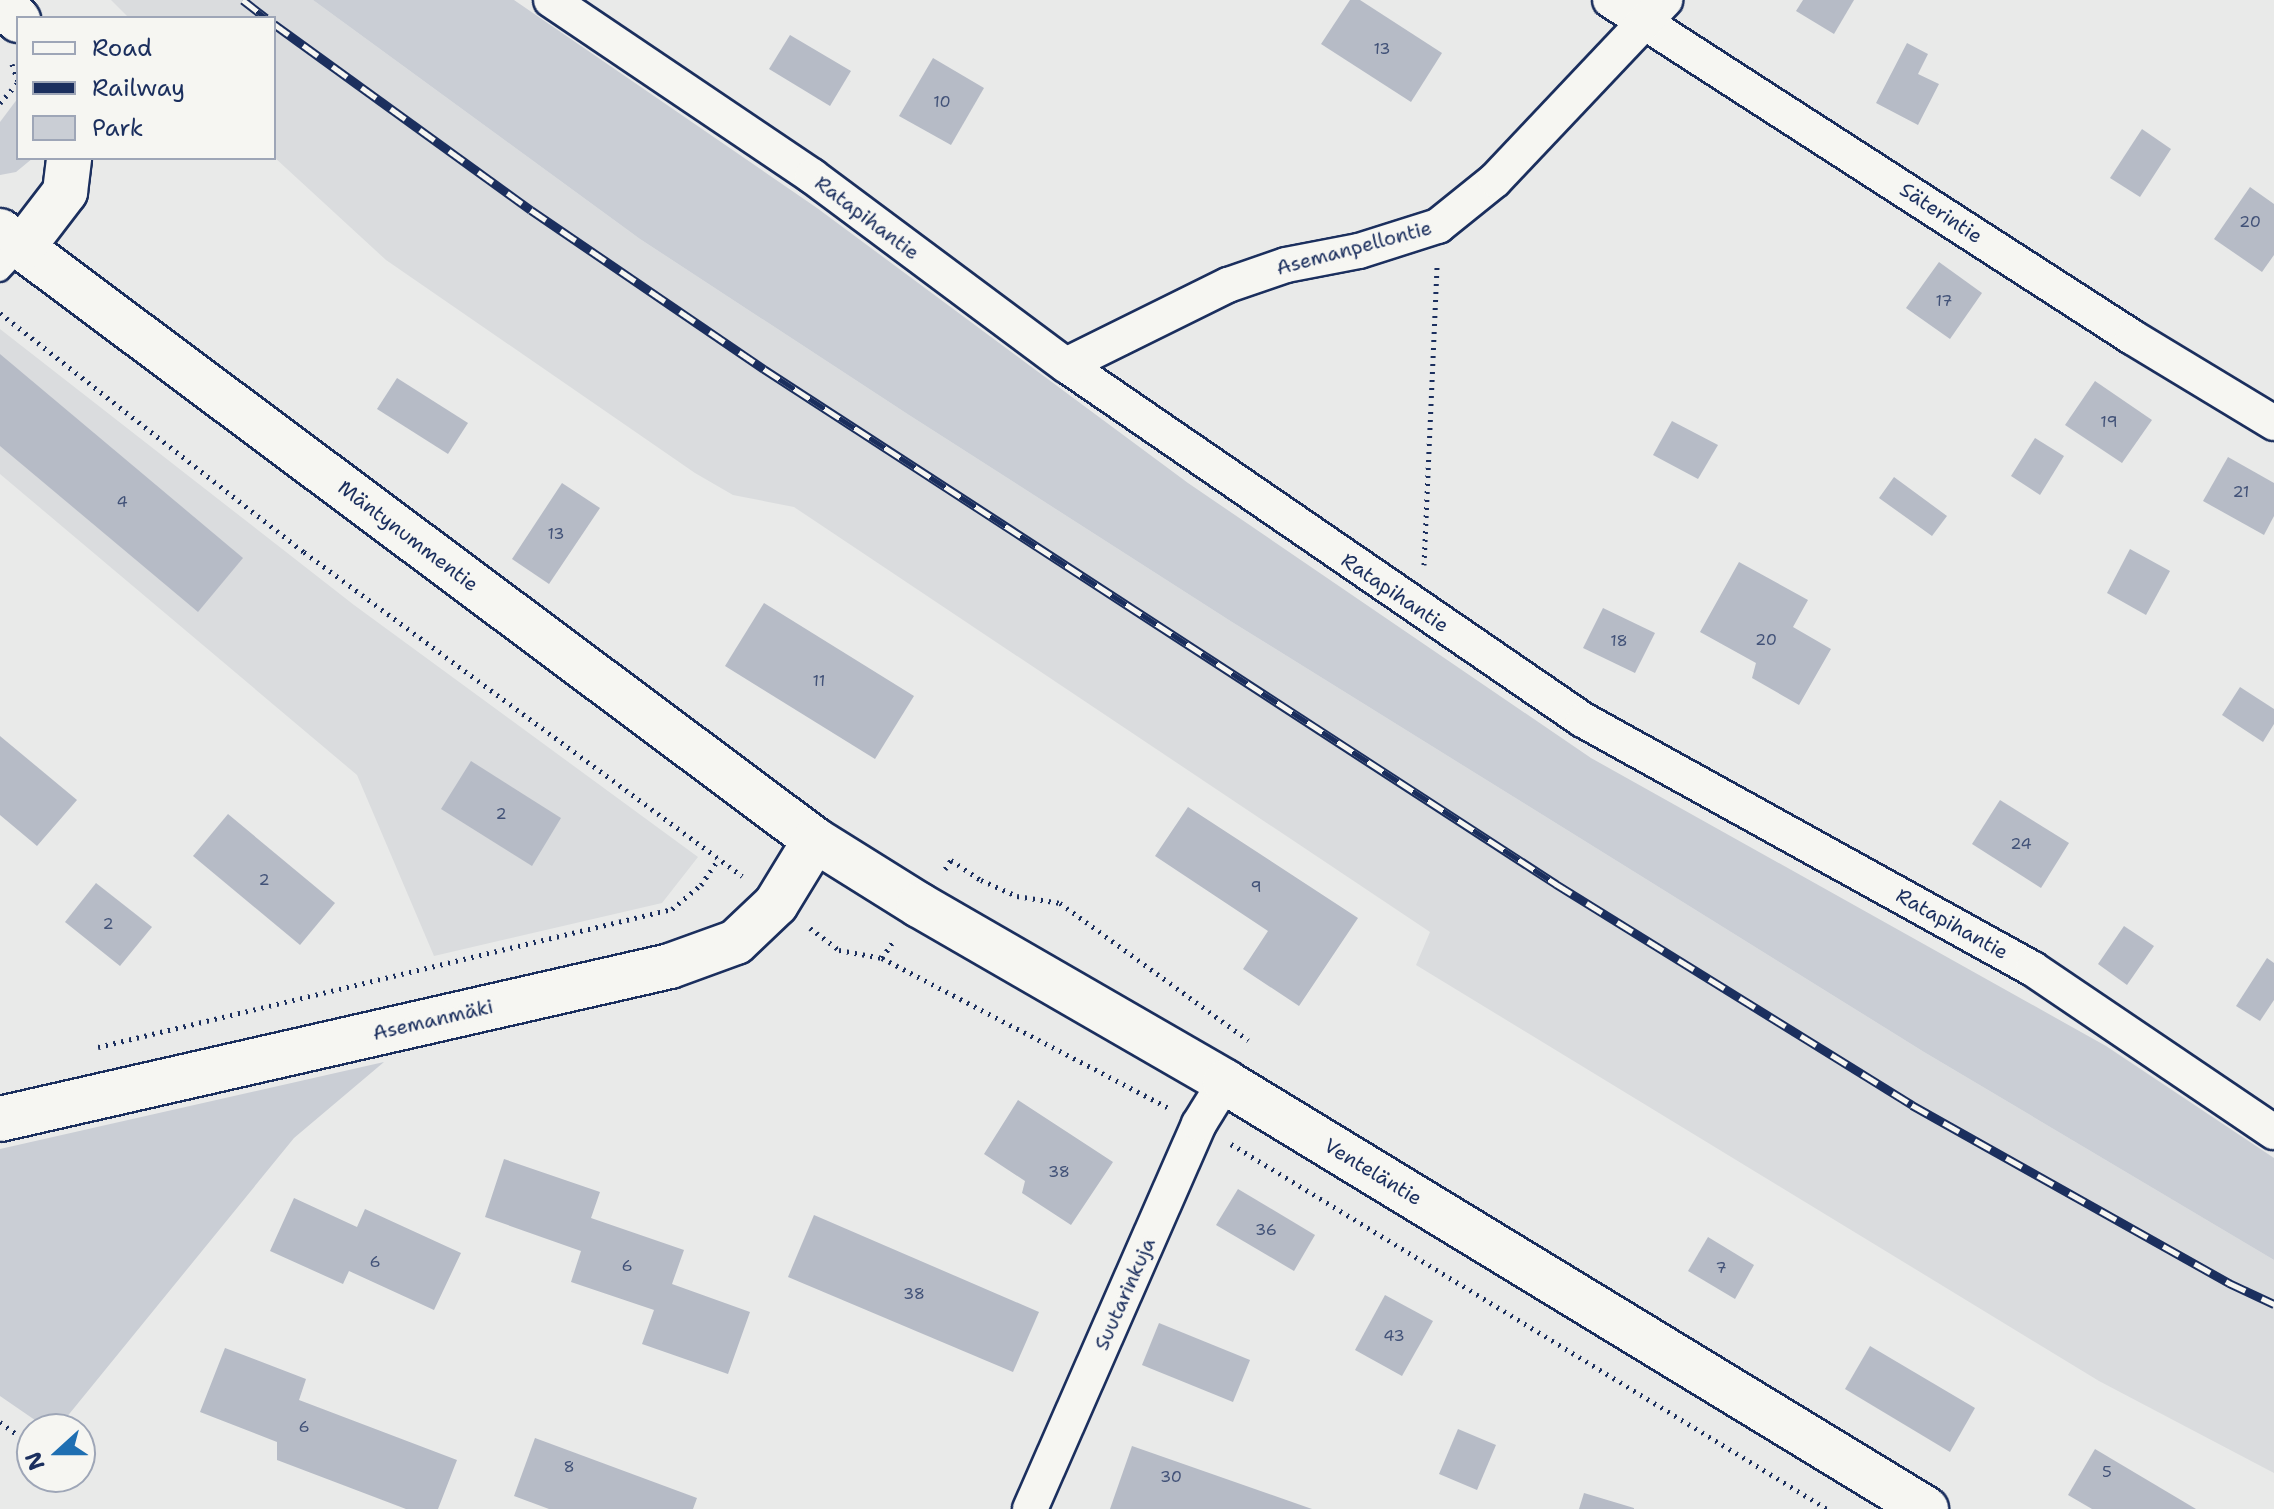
<!DOCTYPE html>
<meta charset="utf-8">
<style>
body{margin:0}
#map{position:relative;width:2274px;height:1509px;overflow:hidden;background:#e9eae9;font-family:"Shantell Sans",sans-serif}
div>[style]{position:absolute}
[style*='--x']{left:calc(var(--x)*1px);top:calc(var(--y)*1px);width:calc(var(--w)*1px);rotate:calc(var(--a)*1deg)}
.built>*{inset:0;background:#dadcde}
.green>*{inset:0;background:#caced5}
.building>*{inset:0;background:#b6bbc6}
.path>*{height:5px;margin-top:-2.5px;transform-origin:0;background:repeating-linear-gradient(90deg,#1b2f5e 0 2px,transparent 0 8px)}
.roads{filter:drop-shadow(2px 0 #1b2f5e) drop-shadow(-2px 0 #1b2f5e) drop-shadow(0 2px #1b2f5e) drop-shadow(0 -2px #1b2f5e)}
.lane>*{height:18px;margin:-9px;padding:0 9px;transform-origin:9px;border-radius:9px;background:#f6f6f2}
.street>*{height:34px;margin:-17px;padding:0 17px;transform-origin:17px;border-radius:17px;background:#f6f6f2}
.secondary>*{height:44px;margin:-22px;padding:0 22px;transform-origin:22px;border-radius:22px;background:#f6f6f2}
.rail>*{height:9px;margin-top:-4.5px;transform-origin:0;background:repeating-linear-gradient(90deg,#f6f6f2 0 18px,#1b2f5e 0 36px);box-sizing:border-box;border-block:2px solid #1b2f5e}
span{translate:-50% -50%;white-space:nowrap;text-align:center;line-height:1.15;-webkit-text-stroke:7px #f6f6f2;paint-order:stroke}
.number-label{font-size:16px;color:#425278}
.number-label span{-webkit-text-stroke-width:0}
.street-label{font-size:20px;color:#1b2f5e}
.legend{position:absolute;left:16px;top:16px;width:260px;height:144px;box-sizing:border-box;background:#f6f6f2;border:2px solid #9ea6b7;margin:0;padding:10px 14px;list-style:none;font-size:24px;color:#1b2f5e}
.legend li{display:flex;align-items:center;gap:16px;height:40px}
.legend b{width:40px;border:2px solid #9ea6b7}
.north{position:absolute;left:16px;top:1413px;width:80px;height:80px;box-sizing:border-box;background:#f6f6f2;border:2px solid #9ea6b7;border-radius:50%;rotate:249deg;font-size:22px;font-weight:700;line-height:32px;text-align:center;color:#1b2f5e}
.north::after{content:'';display:block;margin:auto;width:28px;height:36px;background:#1f6fb2;clip-path:polygon(50% 0,100% 100%,50% 72%,0 100%)}
</style>
<div id="map">
<div class="built">
<div style="clip-path:polygon(111px 0,313px 0,640px 239px,909px 415px,1232px 622px,1633px 871px,1924px 1052px,2274px 1260px,2274px 1473px,2099px 1381px,1416px 965px,1430px 932px,794px 507px,733px 495px,695px 473px,386px 260px,274px 157px,274px 18px,129px 18px)"></div>
<div style="clip-path:polygon(0 329px,354px 605px,698px 857px,662px 903px,434px 956px,357px 775px,0 474px)"></div>
</div>
<div class="green">
<div style="clip-path:polygon(313px 0,514px 0,817px 208px,1188px 483px,1591px 758px,2106px 1046px,2274px 1158px,2274px 1260px,1924px 1052px,1633px 871px,1232px 622px,909px 415px,640px 239px)"></div>
<div style="clip-path:polygon(18px 98px,18px 158px,33px 158px,16px 172px,0 175px,0 122px)"></div>
<div style="clip-path:polygon(384px 1062px,294px 1138px,57px 1429px,48px 1429px,0 1396px,0 1149px)"></div>
</div>
<div class="building">
<div style="clip-path:polygon(1350px 0,1360px 0,1442px 53px,1411px 102px,1321px 44px)"></div>
<div style="clip-path:polygon(1803px 0,1854px 0,1834px 34px,1796px 11px)"></div>
<div style="clip-path:polygon(790px 35px,851px 71px,830px 106px,769px 69px)"></div>
<div style="clip-path:polygon(1907px 43px,1928px 54px,1918px 74px,1939px 84px,1918px 125px,1876px 103px)"></div>
<div style="clip-path:polygon(933px 58px,984px 88px,951px 145px,899px 116px)"></div>
<div style="clip-path:polygon(2142px 129px,2171px 149px,2140px 197px,2110px 178px)"></div>
<div style="clip-path:polygon(2250px 187px,2274px 204px,2274px 255px,2262px 272px,2214px 239px)"></div>
<div style="clip-path:polygon(1939px 262px,1982px 293px,1950px 339px,1906px 308px)"></div>
<div style="clip-path:polygon(0 354px,243px 558px,198px 612px,0 446px)"></div>
<div style="clip-path:polygon(397px 378px,468px 423px,448px 454px,377px 409px)"></div>
<div style="clip-path:polygon(2095px 381px,2152px 420px,2122px 463px,2065px 425px)"></div>
<div style="clip-path:polygon(1672px 421px,1718px 445px,1698px 479px,1653px 455px)"></div>
<div style="clip-path:polygon(2035px 438px,2064px 456px,2040px 495px,2011px 476px)"></div>
<div style="clip-path:polygon(2228px 457px,2274px 483px,2274px 516px,2264px 535px,2203px 501px)"></div>
<div style="clip-path:polygon(1894px 477px,1947px 516px,1932px 536px,1879px 498px)"></div>
<div style="clip-path:polygon(562px 483px,600px 508px,549px 584px,512px 559px)"></div>
<div style="clip-path:polygon(2130px 549px,2170px 571px,2146px 615px,2107px 593px)"></div>
<div style="clip-path:polygon(1739px 562px,1808px 600px,1793px 627px,1831px 649px,1799px 705px,1752px 678px,1756px 663px,1700px 632px)"></div>
<div style="clip-path:polygon(764px 603px,914px 696px,875px 759px,725px 666px)"></div>
<div style="clip-path:polygon(1603px 608px,1655px 633px,1635px 673px,1583px 648px)"></div>
<div style="clip-path:polygon(2240px 687px,2274px 709px,2274px 724px,2263px 742px,2222px 715px)"></div>
<div style="clip-path:polygon(0 736px,77px 800px,37px 846px,0 815px)"></div>
<div style="clip-path:polygon(471px 761px,561px 818px,532px 866px,441px 809px)"></div>
<div style="clip-path:polygon(2000px 800px,2069px 843px,2041px 888px,1972px 844px)"></div>
<div style="clip-path:polygon(1188px 807px,1358px 918px,1299px 1006px,1243px 969px,1268px 931px,1155px 856px)"></div>
<div style="clip-path:polygon(228px 814px,335px 903px,300px 945px,193px 856px)"></div>
<div style="clip-path:polygon(96px 883px,152px 927px,120px 966px,65px 922px)"></div>
<div style="clip-path:polygon(2124px 926px,2154px 946px,2127px 985px,2098px 964px)"></div>
<div style="clip-path:polygon(2267px 958px,2274px 963px,2274px 1000px,2260px 1021px,2236px 1006px)"></div>
<div style="clip-path:polygon(1018px 1100px,1113px 1162px,1071px 1225px,1022px 1193px,1025px 1181px,984px 1154px)"></div>
<div style="clip-path:polygon(504px 1159px,600px 1192px,591px 1218px,684px 1250px,672px 1284px,750px 1312px,728px 1374px,642px 1344px,654px 1310px,571px 1282px,581px 1251px,485px 1217px)"></div>
<div style="clip-path:polygon(1238px 1189px,1315px 1235px,1294px 1271px,1216px 1225px)"></div>
<div style="clip-path:polygon(294px 1198px,357px 1227px,365px 1209px,461px 1253px,434px 1310px,349px 1271px,343px 1284px,270px 1251px)"></div>
<div style="clip-path:polygon(814px 1215px,1039px 1312px,1013px 1372px,788px 1277px)"></div>
<div style="clip-path:polygon(1708px 1237px,1754px 1265px,1735px 1299px,1688px 1271px)"></div>
<div style="clip-path:polygon(1385px 1295px,1433px 1321px,1402px 1376px,1355px 1350px)"></div>
<div style="clip-path:polygon(1159px 1323px,1250px 1360px,1233px 1402px,1142px 1365px)"></div>
<div style="clip-path:polygon(1870px 1346px,1975px 1408px,1950px 1452px,1845px 1389px)"></div>
<div style="clip-path:polygon(225px 1348px,306px 1379px,299px 1400px,457px 1460px,438px 1509px,406px 1509px,277px 1460px,277px 1442px,200px 1412px)"></div>
<div style="clip-path:polygon(1458px 1429px,1496px 1445px,1477px 1490px,1439px 1474px)"></div>
<div style="clip-path:polygon(535px 1438px,697px 1498px,693px 1509px,549px 1509px,514px 1496px)"></div>
<div style="clip-path:polygon(1132px 1446px,1312px 1509px,1110px 1509px)"></div>
<div style="clip-path:polygon(2095px 1449px,2196px 1509px,2092px 1509px,2068px 1495px)"></div>
<div style="clip-path:polygon(1584px 1493px,1634px 1508px,1634px 1509px,1579px 1509px)"></div>
</div>
<div class="path">
<div style="--x:12;--y:64;--w:18;--a:71"></div>
<div style="--x:0;--y:103;--w:28;--a:-49"></div>
<div style="--x:0;--y:313;--w:387;--a:38.2"></div>
<div style="--x:304;--y:552;--w:545;--a:36.49"></div>
<div style="--x:1424;--y:565;--w:298;--a:-87.5"></div>
<div style="--x:945;--y:869;--w:11;--a:-56"></div>
<div style="--x:951;--y:860;--w:36;--a:34"></div>
<div style="--x:981;--y:880;--w:39;--a:24"></div>
<div style="--x:1017;--y:896;--w:44;--a:9.2"></div>
<div style="--x:1060;--y:903;--w:233;--a:36.1"></div>
<div style="--x:810;--y:928;--w:36;--a:37"></div>
<div style="--x:839;--y:950;--w:44;--a:10.5"></div>
<div style="--x:882;--y:958;--w:322;--a:27.6"></div>
<div style="--x:882;--y:958;--w:23;--a:-56"></div>
<div style="--x:98;--y:1047;--w:590;--a:-13.52"></div>
<div style="--x:672;--y:909;--w:38;--a:-40"></div>
<div style="--x:701;--y:885;--w:32;--a:-56"></div>
<div style="--x:1231;--y:1144;--w:699;--a:31.48"></div>
<div style="--x:0;--y:1422;--w:22;--a:36"></div>
</div>
<div class="roads">
<div class="lane">
<div style="--x:0;--y:272;--w:33;--a:-47"></div>
</div>
<div class="street">
<div style="--x:551;--y:0;--w:315;--a:34"></div>
<div style="--x:812;--y:176;--w:317;--a:36.7"></div>
<div style="--x:1066;--y:365;--w:627;--a:34.48"></div>
<div style="--x:1583;--y:720;--w:514;--a:28.96"></div>
<div style="--x:2033;--y:969;--w:291;--a:34.1"></div>
<div style="--x:1610;--y:0;--w:621;--a:32.85"></div>
<div style="--x:2132;--y:337;--w:166;--a:31.2"></div>
<div style="--x:1066;--y:365;--w:181;--a:-26.3"></div>
<div style="--x:1228;--y:285;--w:61;--a:-19"></div>
<div style="--x:1286;--y:265;--w:74;--a:-10.9"></div>
<div style="--x:1359;--y:251;--w:83;--a:-17.6"></div>
<div style="--x:1438;--y:226;--w:73;--a:-38.9"></div>
<div style="--x:1495;--y:180;--w:248;--a:-46.6"></div>
<div style="--x:1030;--y:1509;--w:420;--a:-66.3"></div>
<div style="--x:1199;--y:1124;--w:49;--a:-58.2"></div>
</div>
<div class="secondary">
<div style="--x:0;--y:3;--w:25;--a:43"></div>
<div style="--x:0;--y:231;--w:1017;--a:36.77"></div>
<div style="--x:815;--y:840;--w:123;--a:32"></div>
<div style="--x:919;--y:905;--w:354;--a:30"></div>
<div style="--x:1225;--y:1082;--w:821;--a:31.35"></div>
<div style="--x:22;--y:248;--w:71;--a:-52.5"></div>
<div style="--x:65;--y:192;--w:34;--a:-83"></div>
<div style="--x:0;--y:1119;--w:687;--a:-12.86"></div>
<div style="--x:670;--y:966;--w:70;--a:-20"></div>
<div style="--x:736;--y:942;--w:55;--a:-43.5"></div>
<div style="--x:776;--y:904;--w:75;--a:-58.6"></div>
</div>
</div>
<div class="rail">
<div style="--x:243;--y:0;--w:29;--a:38"></div>
<div style="--x:274;--y:24;--w:317;--a:35.9"></div>
<div style="--x:531;--y:210;--w:282;--a:34.3"></div>
<div style="--x:764;--y:369;--w:945;--a:33.03"></div>
<div style="--x:1556;--y:884;--w:419;--a:31.8"></div>
<div style="--x:1912;--y:1105;--w:364;--a:29.3"></div>
<div style="--x:2229;--y:1283;--w:50;--a:25"></div>
</div>
<div class="number-label">
<span style="left:1382px;top:49px">13</span>
<span style="left:942px;top:102px">10</span>
<span style="left:2250px;top:222px">20</span>
<span style="left:1944px;top:301px">17</span>
<span style="left:2109px;top:422px">19</span>
<span style="left:2241px;top:492px">21</span>
<span style="left:122px;top:502px">4</span>
<span style="left:556px;top:534px">13</span>
<span style="left:1766px;top:640px">20</span>
<span style="left:1619px;top:641px">18</span>
<span style="left:819px;top:681px">11</span>
<span style="left:501px;top:814px">2</span>
<span style="left:2021px;top:844px">24</span>
<span style="left:264px;top:880px">2</span>
<span style="left:1256px;top:887px">9</span>
<span style="left:108px;top:924px">2</span>
<span style="left:1059px;top:1172px">38</span>
<span style="left:1266px;top:1230px">36</span>
<span style="left:375px;top:1262px">6</span>
<span style="left:627px;top:1266px">6</span>
<span style="left:1721px;top:1268px">7</span>
<span style="left:914px;top:1294px">38</span>
<span style="left:1394px;top:1336px">43</span>
<span style="left:304px;top:1427px">6</span>
<span style="left:569px;top:1467px">8</span>
<span style="left:2107px;top:1472px">5</span>
<span style="left:1171px;top:1477px">30</span>
</div>
<div class="street-label">
<span style="left:1941px;top:213px;rotate:33deg">Säterintie</span>
<span style="left:867px;top:218px;rotate:37deg">Ratapihantie</span>
<span style="left:1354px;top:248px;rotate:-15deg">Asemanpellontie</span>
<span style="left:408px;top:536px;rotate:37deg">Mäntynummentie</span>
<span style="left:1395px;top:593px;rotate:34deg">Ratapihantie</span>
<span style="left:1952px;top:924px;rotate:29deg">Ratapihantie</span>
<span style="left:433px;top:1020px;rotate:-13deg">Asemanmäki</span>
<span style="left:1373px;top:1172px;rotate:31deg">Venteläntie</span>
<span style="left:1125px;top:1294px;rotate:-66deg">Suutarinkuja</span>
</div>
<ul class="legend">
<li><b style="height:10px;background:#f6f6f2"></b>Road</li>
<li><b style="height:10px;background:#1b2f5e"></b>Railway</li>
<li><b style="height:22px;background:#caced5"></b>Park</li>
</ul>
<div class="north">N</div>
</div>
